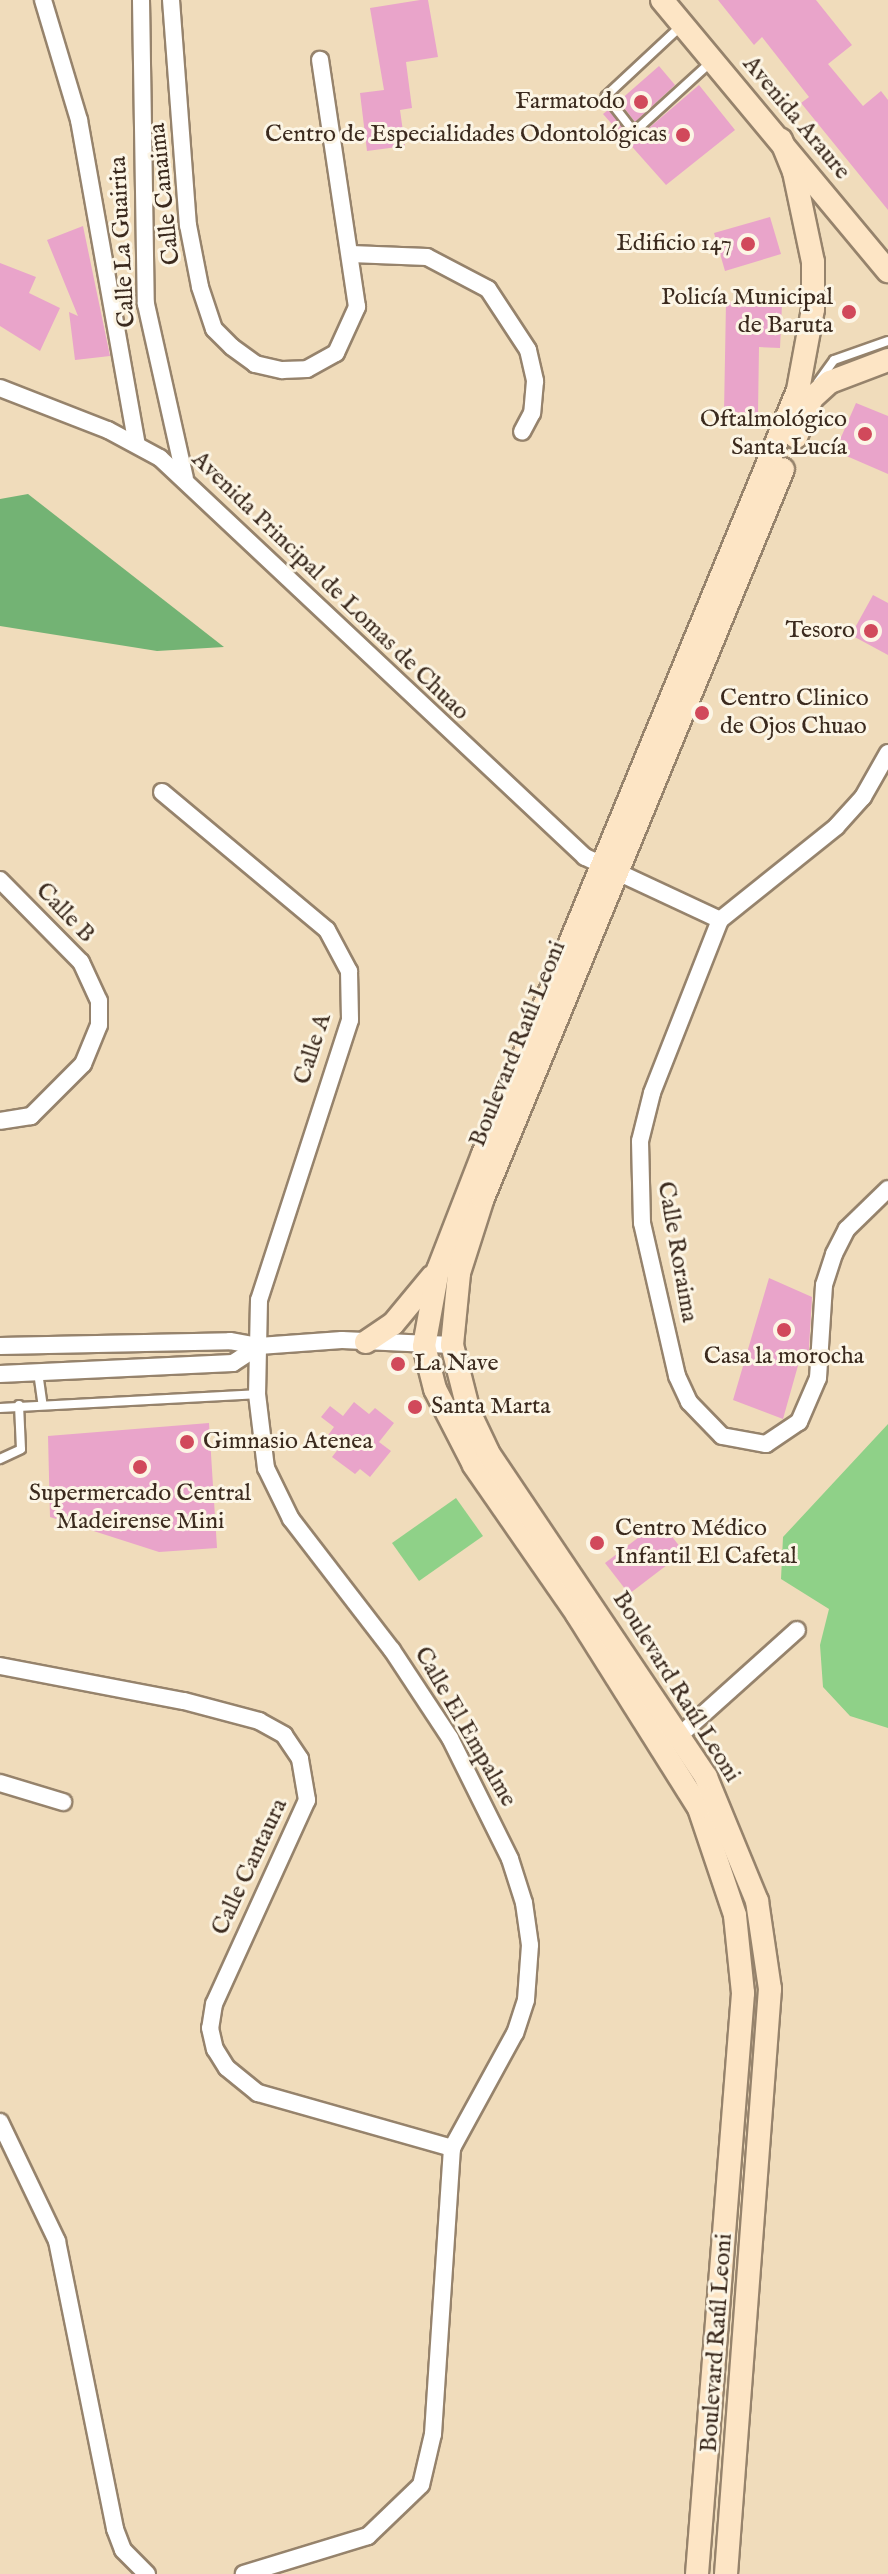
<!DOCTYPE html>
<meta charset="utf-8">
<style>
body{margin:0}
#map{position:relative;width:888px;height:2574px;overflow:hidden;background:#f0dcbb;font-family:"IM FELL English",serif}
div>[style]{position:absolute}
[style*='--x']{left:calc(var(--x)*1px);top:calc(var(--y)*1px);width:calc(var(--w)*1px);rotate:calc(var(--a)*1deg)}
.green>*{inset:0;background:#8fd188}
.forest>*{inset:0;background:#73b374}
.building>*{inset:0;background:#e9a4ca}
.roads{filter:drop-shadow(2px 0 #96836c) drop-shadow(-2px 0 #96836c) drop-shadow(0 2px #96836c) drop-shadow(0 -2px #96836c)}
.lane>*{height:8px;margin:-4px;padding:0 4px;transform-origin:4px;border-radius:4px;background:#fff}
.street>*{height:16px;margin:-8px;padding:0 8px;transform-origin:8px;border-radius:8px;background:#fff}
.secondary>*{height:22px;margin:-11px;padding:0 11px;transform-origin:11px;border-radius:11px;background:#fde5c5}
.dots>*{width:22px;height:22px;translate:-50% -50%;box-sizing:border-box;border:4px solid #fcf5e5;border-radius:50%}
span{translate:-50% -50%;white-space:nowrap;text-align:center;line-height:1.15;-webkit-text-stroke:6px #fcf5e5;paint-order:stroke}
.poi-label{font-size:24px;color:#3b2a1e}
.right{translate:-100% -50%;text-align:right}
.left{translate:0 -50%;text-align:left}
.street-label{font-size:24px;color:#3b2a1e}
</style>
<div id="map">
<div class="green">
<div style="clip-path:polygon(888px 1424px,888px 1728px,850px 1716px,823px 1687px,820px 1645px,829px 1609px,781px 1579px,783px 1537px)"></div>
<div style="clip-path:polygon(456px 1498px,483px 1536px,419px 1581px,392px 1543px)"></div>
</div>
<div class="forest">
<div style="clip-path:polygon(28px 494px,224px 647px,157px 651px,0 626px,0 499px)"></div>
</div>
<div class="building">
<div style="clip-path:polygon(420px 0,428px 0,438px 57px,406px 62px,412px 108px,400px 110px,405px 146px,367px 151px,360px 93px,384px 90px,370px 8px)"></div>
<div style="clip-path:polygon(718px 0,816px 0,852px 45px,828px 64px,863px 106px,881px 91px,888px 100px,888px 210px,801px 103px,809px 97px,762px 37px,754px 45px)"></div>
<div style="clip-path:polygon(659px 66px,675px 85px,635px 122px,619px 101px)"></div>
<div style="clip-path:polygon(699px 85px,735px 130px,666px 185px,603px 114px,608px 110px,636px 139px)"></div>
<div style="clip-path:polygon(770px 217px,781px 254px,725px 271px,714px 233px)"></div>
<div style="clip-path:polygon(83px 226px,110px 356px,75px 360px,69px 312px,78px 316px,47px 240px)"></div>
<div style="clip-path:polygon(0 263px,36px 277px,29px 293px,60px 308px,40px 351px,0 326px)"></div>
<div style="clip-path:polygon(726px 302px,782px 304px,780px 348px,759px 347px,758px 413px,724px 412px)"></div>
<div style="clip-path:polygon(856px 403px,888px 416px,888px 474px,835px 451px)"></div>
<div style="clip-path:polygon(873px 595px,888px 603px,888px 655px,851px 635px)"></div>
<div style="clip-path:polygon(769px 1278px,812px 1297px,808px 1364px,799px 1362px,783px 1419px,733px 1400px)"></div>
<div style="clip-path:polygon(354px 1402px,369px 1414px,375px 1408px,394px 1423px,379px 1442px,391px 1451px,370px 1477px,360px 1469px,355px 1474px,332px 1457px,339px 1448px,326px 1438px,334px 1427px,321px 1417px,330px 1406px,343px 1416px)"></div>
<div style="clip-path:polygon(209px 1423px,217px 1548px,159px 1552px,50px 1517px,48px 1436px)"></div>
<div style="clip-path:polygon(660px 1521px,684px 1552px,629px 1594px,605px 1563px)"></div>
</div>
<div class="roads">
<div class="lane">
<div style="--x:681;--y:26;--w:103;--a:137"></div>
<div style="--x:606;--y:96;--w:46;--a:52.1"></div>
<div style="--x:634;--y:132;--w:104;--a:-42.3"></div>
<div style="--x:818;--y:382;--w:27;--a:-54"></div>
<div style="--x:834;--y:360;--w:57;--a:-19.4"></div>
<div style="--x:38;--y:1372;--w:30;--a:82"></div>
<div style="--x:0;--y:1408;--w:256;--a:-3.1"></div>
<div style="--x:0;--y:1459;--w:23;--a:-25"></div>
<div style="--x:21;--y:1449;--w:44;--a:-92.6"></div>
</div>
<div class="street">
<div style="--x:43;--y:0;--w:125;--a:73.3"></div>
<div style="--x:79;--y:120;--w:329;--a:79.9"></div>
<div style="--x:141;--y:0;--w:304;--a:89.1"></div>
<div style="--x:146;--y:304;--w:178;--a:77.4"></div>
<div style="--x:171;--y:0;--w:226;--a:85.7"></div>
<div style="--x:188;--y:225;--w:63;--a:79"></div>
<div style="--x:200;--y:287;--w:44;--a:71.6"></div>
<div style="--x:214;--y:329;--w:25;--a:45"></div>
<div style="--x:232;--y:347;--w:29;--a:36"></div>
<div style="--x:255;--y:364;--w:28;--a:13"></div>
<div style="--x:282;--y:370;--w:25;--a:-2"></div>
<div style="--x:307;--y:369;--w:33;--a:-29"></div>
<div style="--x:336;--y:353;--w:51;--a:-65.5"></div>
<div style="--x:357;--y:307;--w:250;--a:-98.5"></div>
<div style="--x:351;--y:254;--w:76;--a:2.3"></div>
<div style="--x:427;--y:257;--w:69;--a:27.7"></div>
<div style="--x:488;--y:289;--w:73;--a:56.7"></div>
<div style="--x:528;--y:350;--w:32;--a:77"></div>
<div style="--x:535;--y:381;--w:32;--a:95"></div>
<div style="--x:532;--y:413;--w:21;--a:118"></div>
<div style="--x:0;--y:388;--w:116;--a:21.3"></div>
<div style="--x:108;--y:430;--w:59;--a:28.3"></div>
<div style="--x:160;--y:458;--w:583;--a:43.19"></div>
<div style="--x:585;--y:857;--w:149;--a:25"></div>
<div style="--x:888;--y:753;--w:51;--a:119.6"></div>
<div style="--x:863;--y:797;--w:40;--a:132"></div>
<div style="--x:836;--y:827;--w:149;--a:141.3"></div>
<div style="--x:720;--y:920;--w:186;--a:111.5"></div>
<div style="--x:652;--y:1093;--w:49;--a:104"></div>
<div style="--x:640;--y:1141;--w:82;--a:88.6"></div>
<div style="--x:642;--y:1223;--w:157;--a:77.1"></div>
<div style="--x:677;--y:1376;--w:29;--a:65"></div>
<div style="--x:689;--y:1402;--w:47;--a:45.9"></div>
<div style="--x:722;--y:1436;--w:45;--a:10.3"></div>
<div style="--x:766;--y:1444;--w:40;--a:-34"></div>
<div style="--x:799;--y:1422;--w:48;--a:-66.6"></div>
<div style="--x:818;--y:1378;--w:93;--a:-86.3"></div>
<div style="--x:824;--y:1285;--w:33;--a:-72"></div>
<div style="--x:834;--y:1254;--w:28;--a:-63"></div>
<div style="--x:847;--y:1229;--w:57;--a:-44.3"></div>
<div style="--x:162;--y:792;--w:215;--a:39.9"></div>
<div style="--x:327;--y:930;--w:47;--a:61.8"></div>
<div style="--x:349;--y:971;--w:49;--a:88.8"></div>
<div style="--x:350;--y:1020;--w:294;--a:108"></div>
<div style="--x:259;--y:1300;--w:94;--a:91.2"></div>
<div style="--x:257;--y:1394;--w:75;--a:83.1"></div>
<div style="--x:266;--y:1468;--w:57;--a:63.9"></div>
<div style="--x:291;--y:1519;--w:165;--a:52.4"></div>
<div style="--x:392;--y:1650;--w:105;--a:56.6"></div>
<div style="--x:450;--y:1738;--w:135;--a:63.6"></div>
<div style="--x:510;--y:1859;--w:46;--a:72.3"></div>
<div style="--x:524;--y:1903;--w:42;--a:81.9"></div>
<div style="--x:530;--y:1945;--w:55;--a:94.2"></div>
<div style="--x:526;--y:2000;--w:35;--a:108"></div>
<div style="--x:515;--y:2033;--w:131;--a:118.7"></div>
<div style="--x:452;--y:2148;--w:287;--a:93.8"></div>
<div style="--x:433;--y:2434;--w:52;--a:103.2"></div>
<div style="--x:421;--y:2485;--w:74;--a:136.1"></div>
<div style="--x:368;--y:2536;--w:130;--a:163"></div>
<div style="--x:0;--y:880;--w:115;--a:45.4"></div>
<div style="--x:81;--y:962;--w:43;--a:65.2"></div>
<div style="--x:99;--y:1001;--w:24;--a:90"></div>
<div style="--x:99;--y:1025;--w:42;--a:112.3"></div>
<div style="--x:83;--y:1064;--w:74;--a:135"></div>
<div style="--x:31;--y:1116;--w:31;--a:171"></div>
<div style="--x:0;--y:1346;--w:230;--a:-1.2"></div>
<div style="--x:230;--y:1341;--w:29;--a:10"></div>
<div style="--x:259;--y:1346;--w:83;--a:-4.1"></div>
<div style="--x:342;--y:1340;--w:110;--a:2.6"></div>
<div style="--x:0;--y:1374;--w:233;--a:-2.7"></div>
<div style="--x:233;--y:1363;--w:31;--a:-33"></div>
<div style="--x:0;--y:1666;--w:187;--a:10.8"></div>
<div style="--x:184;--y:1701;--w:78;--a:14.9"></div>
<div style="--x:259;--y:1721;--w:29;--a:29"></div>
<div style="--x:284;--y:1735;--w:29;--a:56"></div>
<div style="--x:300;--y:1759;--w:42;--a:80.3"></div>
<div style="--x:307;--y:1800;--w:224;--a:114.5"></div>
<div style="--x:214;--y:2004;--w:24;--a:99"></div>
<div style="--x:210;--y:2028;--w:22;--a:77"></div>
<div style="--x:215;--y:2049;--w:22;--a:58"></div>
<div style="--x:227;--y:2068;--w:40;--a:39"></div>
<div style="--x:258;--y:2093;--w:202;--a:15.8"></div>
<div style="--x:680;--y:1735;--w:157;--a:-41.9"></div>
<div style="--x:0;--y:1783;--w:66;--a:16.8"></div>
<div style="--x:0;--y:2122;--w:132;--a:64.4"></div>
<div style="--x:57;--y:2241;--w:294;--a:78.6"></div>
<div style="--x:115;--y:2529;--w:22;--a:69"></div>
<div style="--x:123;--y:2550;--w:34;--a:45"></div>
</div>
<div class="secondary">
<div style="--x:662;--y:0;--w:353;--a:50.2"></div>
<div style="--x:796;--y:437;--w:42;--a:-67.7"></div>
<div style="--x:812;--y:398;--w:24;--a:-42"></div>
<div style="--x:830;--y:382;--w:62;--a:-20.8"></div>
<div style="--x:366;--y:1342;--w:32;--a:-34"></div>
<div style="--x:393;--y:1324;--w:61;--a:-50.3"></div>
<div style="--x:697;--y:2574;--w:583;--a:-85.47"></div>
<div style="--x:743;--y:1993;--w:78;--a:-95.9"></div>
<div style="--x:735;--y:1915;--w:113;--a:-108.6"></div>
<div style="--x:699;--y:1808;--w:229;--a:-122.2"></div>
<div style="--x:577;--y:1614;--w:181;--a:-124.7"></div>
<div style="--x:474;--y:1465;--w:85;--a:-117.2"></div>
<div style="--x:435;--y:1389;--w:44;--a:-104.3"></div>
<div style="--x:424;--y:1346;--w:77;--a:-79.6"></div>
<div style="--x:438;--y:1270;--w:124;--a:-68.8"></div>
<div style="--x:483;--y:1154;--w:826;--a:-67.59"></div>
<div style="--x:798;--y:390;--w:82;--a:-79.5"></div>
<div style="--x:813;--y:309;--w:47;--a:-90"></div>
<div style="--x:813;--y:262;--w:92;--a:-101.9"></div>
<div style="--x:794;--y:172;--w:35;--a:-112"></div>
<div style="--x:726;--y:2574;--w:587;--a:-85.7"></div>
<div style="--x:770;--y:1989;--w:89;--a:-98.4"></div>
<div style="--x:757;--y:1901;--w:134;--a:-112.4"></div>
<div style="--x:706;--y:1777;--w:391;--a:-123.9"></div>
<div style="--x:488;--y:1452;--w:44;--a:-115.4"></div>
<div style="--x:469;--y:1412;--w:69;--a:-104.2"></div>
<div style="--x:452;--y:1345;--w:72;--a:-84.4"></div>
<div style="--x:459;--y:1273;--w:79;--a:-72.3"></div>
<div style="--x:483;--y:1198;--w:788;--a:-67.63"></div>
</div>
</div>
<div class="dots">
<div style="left:641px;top:102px;background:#d1495b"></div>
<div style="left:683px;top:135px;background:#d1495b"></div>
<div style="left:748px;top:244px;background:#d1495b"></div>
<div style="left:849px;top:312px;background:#d1495b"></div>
<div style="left:865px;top:434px;background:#d1495b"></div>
<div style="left:871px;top:631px;background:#d1495b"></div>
<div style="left:702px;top:713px;background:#d1495b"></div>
<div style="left:784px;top:1330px;background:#d1495b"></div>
<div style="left:398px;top:1364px;background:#d1495b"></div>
<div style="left:415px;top:1407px;background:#d1495b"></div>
<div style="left:187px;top:1442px;background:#d1495b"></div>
<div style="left:140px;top:1467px;background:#d1495b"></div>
<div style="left:597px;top:1543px;background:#d1495b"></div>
</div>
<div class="poi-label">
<span class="right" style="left:625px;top:102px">Farmatodo</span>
<span class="right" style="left:667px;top:135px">Centro de Especialidades Odontológicas</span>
<span class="right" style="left:732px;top:244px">Edificio 147</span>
<span class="right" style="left:833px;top:312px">Policía Municipal<br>de Baruta</span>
<span class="right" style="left:847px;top:434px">Oftalmológico<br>Santa Lucía</span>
<span class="right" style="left:855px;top:631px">Tesoro</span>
<span class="left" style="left:720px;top:713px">Centro Clinico<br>de Ojos Chuao</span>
<span style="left:784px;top:1357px">Casa la morocha</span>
<span class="left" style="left:414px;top:1364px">La Nave</span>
<span class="left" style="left:431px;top:1407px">Santa Marta</span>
<span class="left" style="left:203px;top:1442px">Gimnasio Atenea</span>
<span style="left:140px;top:1508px">Supermercado Central<br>Madeirense Mini</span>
<span class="left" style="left:615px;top:1543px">Centro Médico<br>Infantil El Cafetal</span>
</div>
<div class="street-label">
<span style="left:796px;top:118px;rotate:50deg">Avenida Araure</span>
<span style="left:165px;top:194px;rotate:-96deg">Calle Canaima</span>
<span style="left:123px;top:242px;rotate:-93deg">Calle La Guairita</span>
<span style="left:330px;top:586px;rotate:44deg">Avenida Principal de Lomas de Chuao</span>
<span style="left:65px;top:913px;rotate:46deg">Calle B</span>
<span style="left:518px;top:1044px;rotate:-68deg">Boulevard Raúl Leoni</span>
<span style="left:313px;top:1049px;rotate:-72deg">Calle A</span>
<span style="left:677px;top:1252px;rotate:80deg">Calle Roraima</span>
<span style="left:676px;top:1687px;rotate:58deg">Boulevard Raúl Leoni</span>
<span style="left:465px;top:1727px;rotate:60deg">Calle El Empalme</span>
<span style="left:250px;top:1867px;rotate:-65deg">Calle Cantaura</span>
<span style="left:717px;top:2343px;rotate:-86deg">Boulevard Raúl Leoni</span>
</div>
</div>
